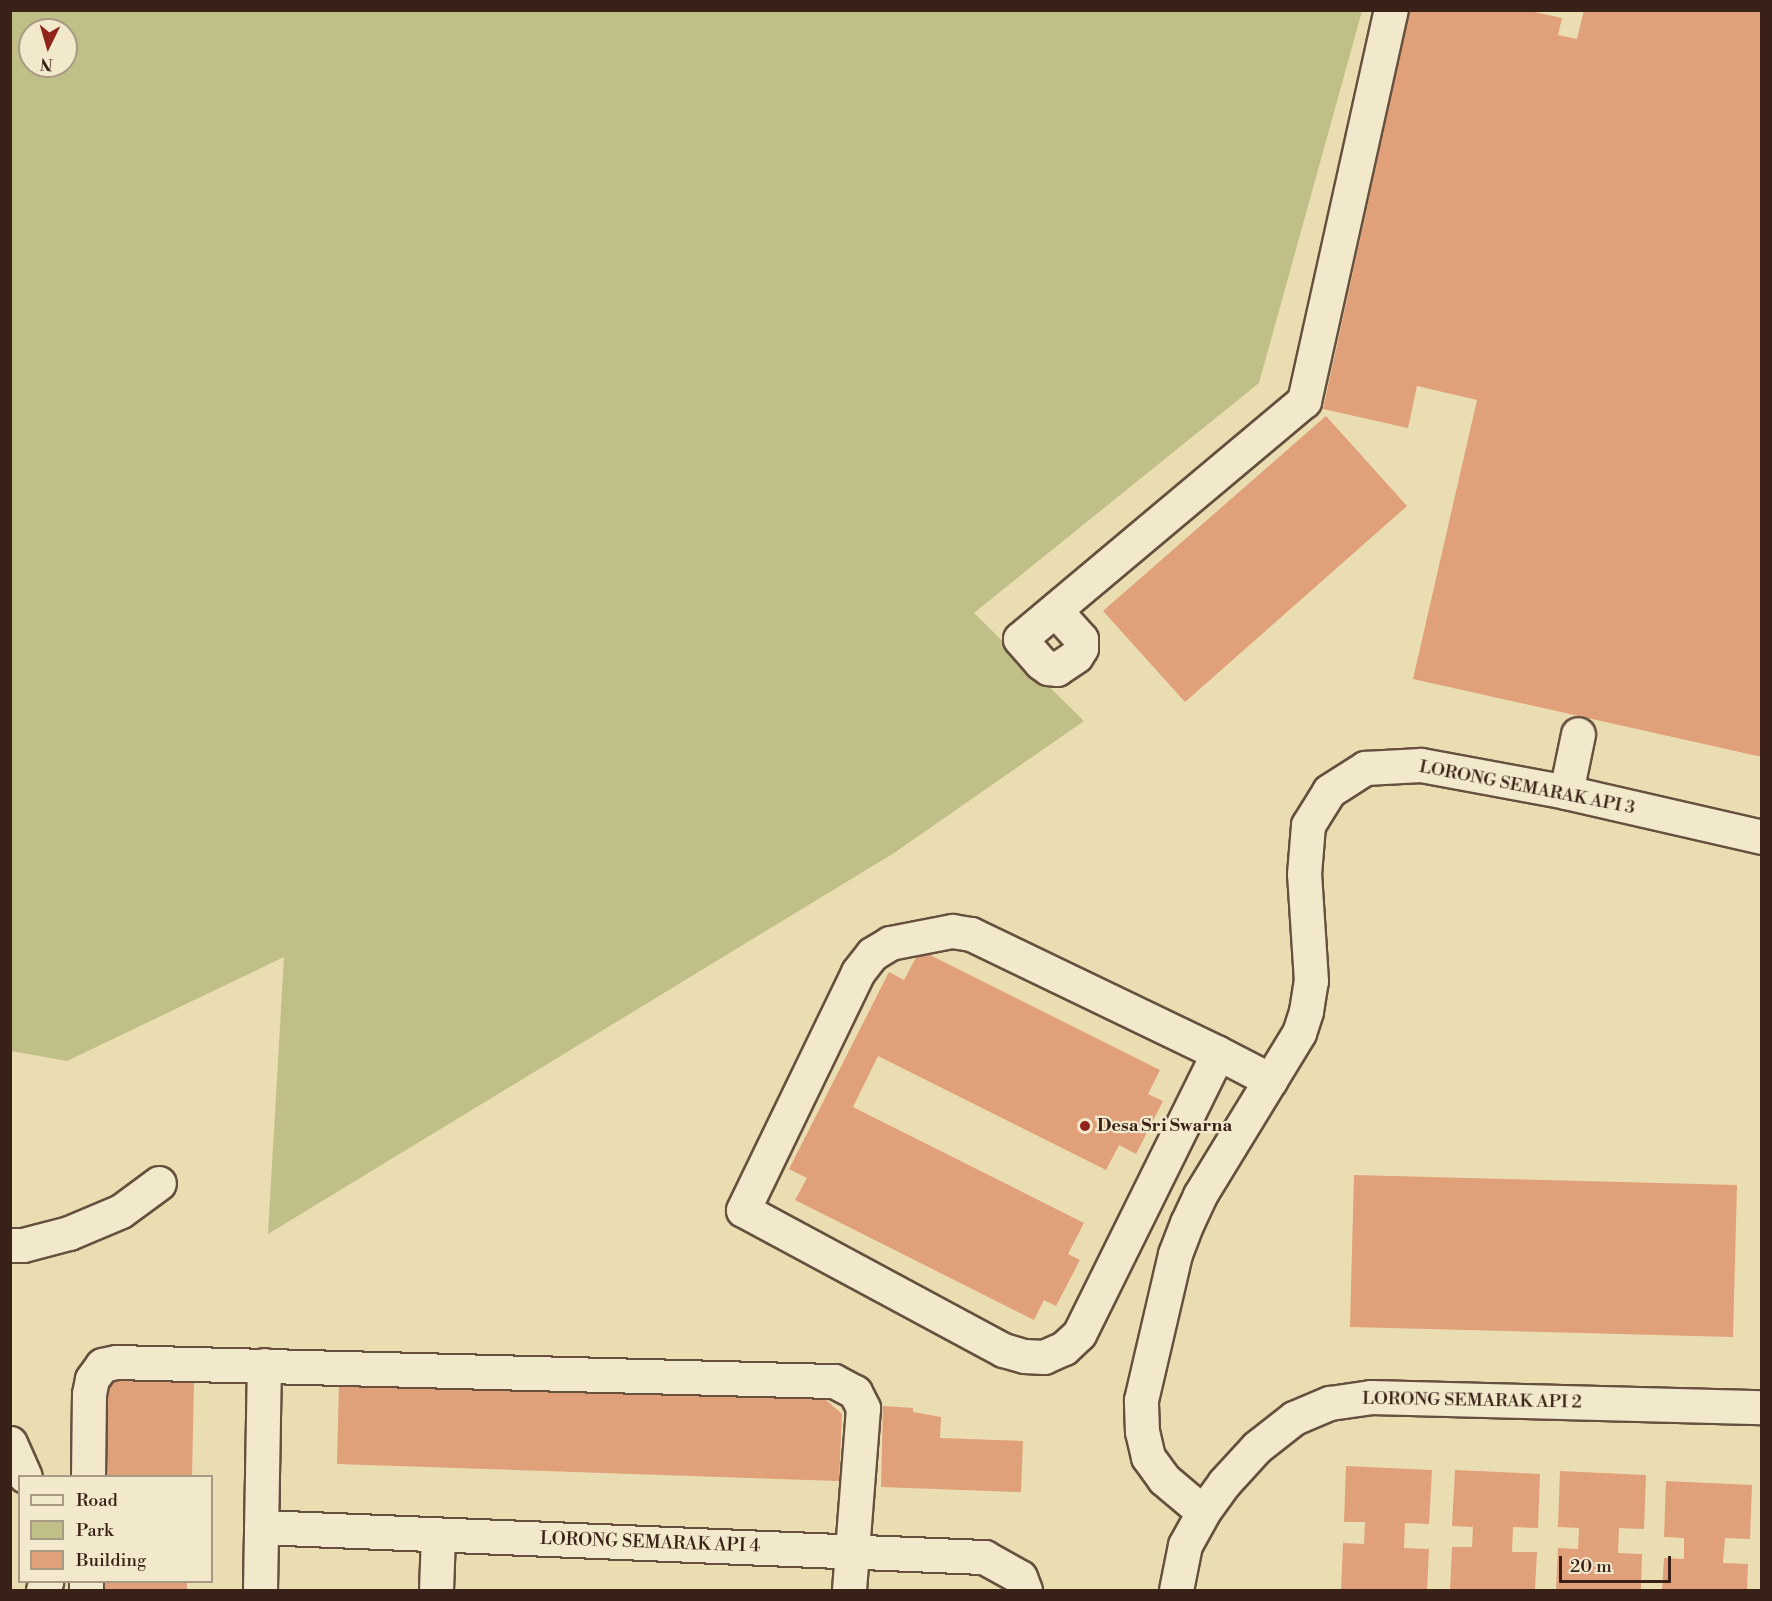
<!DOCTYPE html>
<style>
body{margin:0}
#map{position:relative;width:1772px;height:1601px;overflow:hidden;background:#ebddb2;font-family:"Libre Bodoni",serif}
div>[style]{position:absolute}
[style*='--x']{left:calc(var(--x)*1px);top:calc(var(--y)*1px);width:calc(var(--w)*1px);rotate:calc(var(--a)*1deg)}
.green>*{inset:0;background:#bfbf87}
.building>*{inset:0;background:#e0a07a}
.roads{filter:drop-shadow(2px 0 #66503e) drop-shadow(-2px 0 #66503e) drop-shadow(0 2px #66503e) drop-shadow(0 -2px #66503e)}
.minor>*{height:33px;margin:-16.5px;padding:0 16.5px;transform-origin:16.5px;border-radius:16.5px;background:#f2e9cd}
.dots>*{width:16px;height:16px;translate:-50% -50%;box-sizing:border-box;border:3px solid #f2e9cd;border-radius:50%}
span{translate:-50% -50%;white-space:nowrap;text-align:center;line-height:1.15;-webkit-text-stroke:4.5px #f2e9cd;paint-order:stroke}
.street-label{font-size:18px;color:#3a2117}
.poi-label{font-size:18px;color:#3a2117;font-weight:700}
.left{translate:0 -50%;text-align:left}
.frame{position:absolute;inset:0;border:12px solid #3a2117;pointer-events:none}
.legend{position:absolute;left:18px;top:1475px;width:195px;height:108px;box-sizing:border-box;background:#f2e9cd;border:2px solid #a89984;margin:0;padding:8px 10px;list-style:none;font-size:18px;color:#3a2117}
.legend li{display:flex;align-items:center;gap:12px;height:30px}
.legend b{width:30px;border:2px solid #a89984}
.north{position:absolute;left:18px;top:18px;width:60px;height:60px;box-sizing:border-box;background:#f2e9cd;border:2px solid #a89984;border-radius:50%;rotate:185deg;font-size:16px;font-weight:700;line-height:24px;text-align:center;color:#3a2117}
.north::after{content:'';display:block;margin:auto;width:21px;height:27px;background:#8f2418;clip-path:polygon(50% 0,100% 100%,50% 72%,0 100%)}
.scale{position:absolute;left:1559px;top:1556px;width:112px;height:27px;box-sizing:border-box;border:3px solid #3a2117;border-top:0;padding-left:8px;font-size:18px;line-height:21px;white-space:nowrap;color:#3a2117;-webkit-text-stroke:4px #f2e9cd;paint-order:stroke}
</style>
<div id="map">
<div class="green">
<div style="clip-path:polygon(evenodd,10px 11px,1362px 11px,1259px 383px,974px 613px,1084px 721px,894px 853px,268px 1234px,284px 957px,67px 1061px,11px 1051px,10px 11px,30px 30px,66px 30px,66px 66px,30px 66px,30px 30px)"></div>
</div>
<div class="building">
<div style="clip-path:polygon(1410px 10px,1525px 10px,1562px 18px,1558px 35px,1577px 39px,1584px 10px,1762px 10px,1762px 757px,1413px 679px,1477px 400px,1417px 386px,1408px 428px,1323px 409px)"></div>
<div style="clip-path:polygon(1326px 416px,1407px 506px,1185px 702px,1103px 611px)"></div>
<div style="clip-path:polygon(920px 950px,1160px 1070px,1148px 1094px,1163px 1101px,1136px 1154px,1119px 1145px,1106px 1170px,878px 1056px,853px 1107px,1084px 1223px,1068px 1254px,1080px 1260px,1056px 1306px,1044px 1300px,1034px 1320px,795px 1200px,807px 1178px,789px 1169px,889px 972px,904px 980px)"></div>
<div style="clip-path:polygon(1354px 1175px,1737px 1185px,1733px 1337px,1350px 1327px)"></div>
<div style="clip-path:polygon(115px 1380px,194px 1381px,192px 1476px,103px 1476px,104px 1390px)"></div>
<div style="clip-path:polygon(339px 1382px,824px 1398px,842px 1414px,839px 1481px,337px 1464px)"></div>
<div style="clip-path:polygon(883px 1406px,913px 1408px,913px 1412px,941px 1417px,940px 1438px,1023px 1441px,1021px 1492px,881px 1487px)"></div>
<div style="clip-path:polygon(1346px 1466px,1432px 1470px,1429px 1524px,1405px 1523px,1404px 1548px,1429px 1549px,1427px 1590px,1341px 1590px,1343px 1543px,1364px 1544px,1365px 1522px,1344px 1522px)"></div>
<div style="clip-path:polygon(1455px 1470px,1540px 1474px,1538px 1528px,1513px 1527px,1512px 1552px,1537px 1552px,1535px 1590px,1450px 1590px,1452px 1547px,1472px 1547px,1473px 1527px,1452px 1526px)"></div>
<div style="clip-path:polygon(1560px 1471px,1646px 1475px,1644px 1529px,1619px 1528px,1618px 1553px,1642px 1554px,1641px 1590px,1556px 1590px,1558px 1548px,1578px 1549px,1579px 1528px,1558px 1527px)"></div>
<div style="clip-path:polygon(1666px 1481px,1752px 1485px,1750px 1539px,1725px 1538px,1723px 1563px,1748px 1564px,1747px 1590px,1662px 1590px,1664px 1558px,1684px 1559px,1684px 1538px,1664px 1537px)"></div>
<div style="clip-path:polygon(101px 1582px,187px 1582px,187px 1590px,101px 1590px)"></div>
</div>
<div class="roads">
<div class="minor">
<div style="--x:1055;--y:610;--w:39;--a:48"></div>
<div style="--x:1081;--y:639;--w:9;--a:90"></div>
<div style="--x:1081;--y:648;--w:9;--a:122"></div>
<div style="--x:1076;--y:656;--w:23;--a:146"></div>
<div style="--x:1057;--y:669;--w:9;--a:-174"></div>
<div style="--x:1048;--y:668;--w:9;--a:-144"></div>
<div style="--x:1041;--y:663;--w:32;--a:-131"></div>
<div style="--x:1020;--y:639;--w:371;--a:-40"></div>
<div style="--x:1304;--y:401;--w:401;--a:-77.5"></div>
<div style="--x:1566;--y:792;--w:59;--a:-78.3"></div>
<div style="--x:952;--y:931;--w:19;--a:9"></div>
<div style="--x:971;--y:934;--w:274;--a:25.7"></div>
<div style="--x:1218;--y:1053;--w:313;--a:116.3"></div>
<div style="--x:1079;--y:1334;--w:21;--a:137"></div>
<div style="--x:1064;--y:1348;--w:22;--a:156"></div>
<div style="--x:1044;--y:1357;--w:20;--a:-177"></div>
<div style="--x:1024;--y:1356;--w:22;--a:-164"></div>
<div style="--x:1003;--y:1350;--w:295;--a:-151.7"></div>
<div style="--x:743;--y:1210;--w:264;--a:-64.2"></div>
<div style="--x:858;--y:972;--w:23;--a:-52"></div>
<div style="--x:872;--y:954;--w:21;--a:-31"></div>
<div style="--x:890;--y:943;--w:63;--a:-11"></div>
<div style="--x:1218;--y:1053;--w:59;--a:27.4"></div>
<div style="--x:10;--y:1245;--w:13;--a:0"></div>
<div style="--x:23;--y:1245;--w:48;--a:-14.6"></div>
<div style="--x:69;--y:1233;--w:56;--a:-22.9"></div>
<div style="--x:121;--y:1211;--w:47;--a:-36.4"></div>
<div style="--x:10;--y:1443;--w:36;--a:66"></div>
<div style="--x:88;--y:1476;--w:82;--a:-89.3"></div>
<div style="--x:89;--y:1394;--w:15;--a:-79"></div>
<div style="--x:92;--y:1379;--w:17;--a:-54"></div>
<div style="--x:102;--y:1365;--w:14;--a:-12"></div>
<div style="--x:116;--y:1362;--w:718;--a:1.52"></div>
<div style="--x:834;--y:1381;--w:24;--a:28"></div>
<div style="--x:855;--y:1392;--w:18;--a:63"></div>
<div style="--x:863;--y:1408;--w:183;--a:94.4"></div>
<div style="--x:1203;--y:1512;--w:51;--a:-139.8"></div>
<div style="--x:1164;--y:1479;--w:27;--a:-126"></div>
<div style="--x:1148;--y:1457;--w:26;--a:-103"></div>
<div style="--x:1142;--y:1432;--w:32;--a:-92"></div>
<div style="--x:1141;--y:1400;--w:150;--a:-76.9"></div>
<div style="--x:1175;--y:1254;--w:33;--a:-69"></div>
<div style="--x:1187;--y:1223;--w:31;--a:-65"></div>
<div style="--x:1200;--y:1195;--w:190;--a:-58.6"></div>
<div style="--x:1299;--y:1033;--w:23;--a:-72"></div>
<div style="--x:1306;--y:1011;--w:30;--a:-81"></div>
<div style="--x:1311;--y:981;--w:107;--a:-93.7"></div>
<div style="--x:1304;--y:874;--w:49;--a:-85.3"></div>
<div style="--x:1308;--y:825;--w:40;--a:-58"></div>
<div style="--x:1329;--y:791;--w:43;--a:-32.6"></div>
<div style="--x:1365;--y:768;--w:56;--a:-3.1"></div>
<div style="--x:1421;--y:765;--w:147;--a:10.5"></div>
<div style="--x:1566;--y:792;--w:201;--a:12.9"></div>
<div style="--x:261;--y:1527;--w:724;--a:2.38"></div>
<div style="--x:984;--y:1557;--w:41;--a:29.1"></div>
<div style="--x:1020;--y:1577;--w:14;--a:69"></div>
<div style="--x:43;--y:1590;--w:9;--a:-69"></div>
<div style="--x:86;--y:1590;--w:8;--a:-90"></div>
<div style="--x:260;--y:1590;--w:225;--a:-89"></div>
<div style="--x:436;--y:1590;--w:55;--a:-87.9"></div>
<div style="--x:1176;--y:1590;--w:46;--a:-78.7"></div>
<div style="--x:1185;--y:1545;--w:38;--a:-61"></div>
<div style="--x:1203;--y:1512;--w:36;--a:-54"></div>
<div style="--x:1224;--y:1483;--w:49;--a:-47.5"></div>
<div style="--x:1257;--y:1447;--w:47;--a:-38.1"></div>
<div style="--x:1294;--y:1418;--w:39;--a:-23"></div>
<div style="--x:1330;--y:1403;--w:41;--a:-8.3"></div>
<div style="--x:1371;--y:1397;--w:391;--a:1.5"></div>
</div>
</div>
<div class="dots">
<div style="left:1085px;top:1126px;background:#8f2418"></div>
</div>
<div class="street-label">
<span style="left:1527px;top:788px;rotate:11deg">LORONG SEMARAK API 3</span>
<span style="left:1472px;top:1401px;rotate:1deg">LORONG SEMARAK API 2</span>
<span style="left:650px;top:1543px;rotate:2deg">LORONG SEMARAK API 4</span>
</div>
<div class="poi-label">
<span class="left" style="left:1097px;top:1126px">Desa Sri Swarna</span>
</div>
<div class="frame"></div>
<ul class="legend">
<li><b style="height:8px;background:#f2e9cd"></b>Road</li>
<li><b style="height:16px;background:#bfbf87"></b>Park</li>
<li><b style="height:16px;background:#e0a07a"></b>Building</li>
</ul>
<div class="north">N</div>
<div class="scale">20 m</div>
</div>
